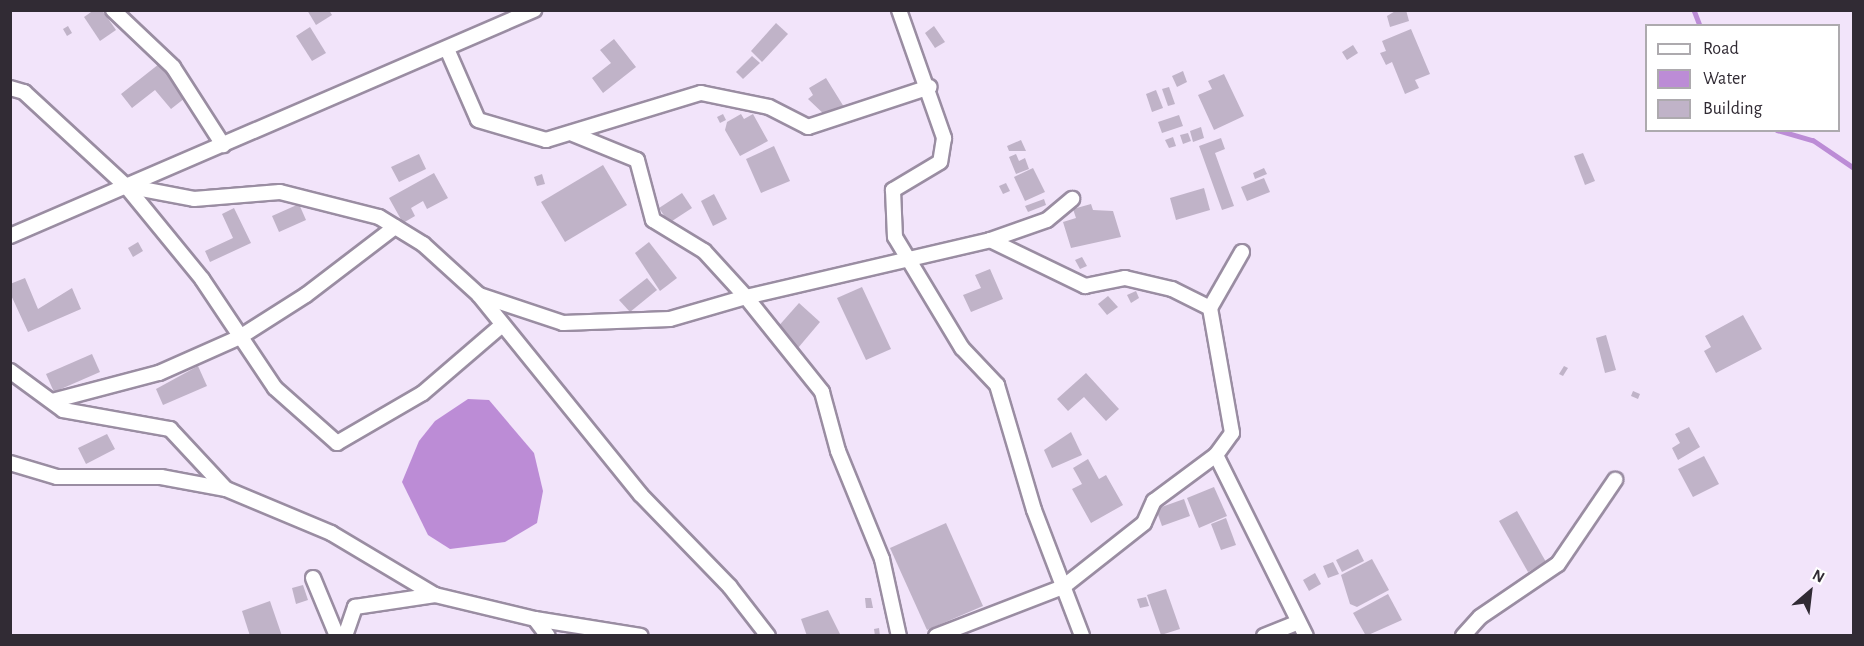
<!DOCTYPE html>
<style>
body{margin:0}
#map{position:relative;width:1864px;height:646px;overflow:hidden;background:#f2e4fa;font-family:"Alegreya Sans",sans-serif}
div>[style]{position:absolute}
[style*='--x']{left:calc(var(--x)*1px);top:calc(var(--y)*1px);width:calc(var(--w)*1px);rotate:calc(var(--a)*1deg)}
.water>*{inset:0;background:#bc8cd6}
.stream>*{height:4.5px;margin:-2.25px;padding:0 2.25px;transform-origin:2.25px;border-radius:2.25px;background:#bc8cd6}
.building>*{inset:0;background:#c0b3c8}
.roads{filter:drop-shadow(2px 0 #9a8da2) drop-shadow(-2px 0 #9a8da2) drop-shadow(0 2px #9a8da2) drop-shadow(0 -2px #9a8da2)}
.minor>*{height:14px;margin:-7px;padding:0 7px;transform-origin:7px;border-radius:7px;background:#fff}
span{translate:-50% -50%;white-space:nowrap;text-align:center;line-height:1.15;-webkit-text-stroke:6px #fff;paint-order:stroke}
.frame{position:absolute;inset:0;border:12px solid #312b34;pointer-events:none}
.legend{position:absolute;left:1645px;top:24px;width:195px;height:108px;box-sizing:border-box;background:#fff;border:2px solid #adaaae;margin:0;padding:8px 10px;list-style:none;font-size:18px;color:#312b34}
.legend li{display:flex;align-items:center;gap:12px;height:30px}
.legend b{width:30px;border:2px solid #adaaae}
.north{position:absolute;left:1780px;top:562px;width:60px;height:60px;-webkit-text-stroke:4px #fff;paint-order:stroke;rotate:28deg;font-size:16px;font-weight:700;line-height:24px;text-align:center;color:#312b34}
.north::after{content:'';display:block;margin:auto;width:21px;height:27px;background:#312b34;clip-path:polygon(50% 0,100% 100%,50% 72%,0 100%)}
</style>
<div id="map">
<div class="water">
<div style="clip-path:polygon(468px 399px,489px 400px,534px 453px,543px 491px,537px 523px,505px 542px,450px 549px,428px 535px,402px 482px,419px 441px,435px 421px)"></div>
</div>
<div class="stream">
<div style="--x:1694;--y:10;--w:17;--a:69"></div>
<div style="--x:1777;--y:130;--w:37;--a:16"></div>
<div style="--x:1813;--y:140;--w:50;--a:34.3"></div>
</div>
<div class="building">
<div style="clip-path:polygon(94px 10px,102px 10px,116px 30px,100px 41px,84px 17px)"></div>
<div style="clip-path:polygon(307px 10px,329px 10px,332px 15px,316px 25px)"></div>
<div style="clip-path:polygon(1397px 10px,1406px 10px,1409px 21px,1390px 27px,1387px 16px)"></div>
<div style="clip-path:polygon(776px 23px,788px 34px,762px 62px,751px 51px)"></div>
<div style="clip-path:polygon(68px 26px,72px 33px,67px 36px,63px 29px)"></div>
<div style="clip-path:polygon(934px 26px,945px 42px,935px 48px,925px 33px)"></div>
<div style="clip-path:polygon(310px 27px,326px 53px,312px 61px,296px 36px)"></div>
<div style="clip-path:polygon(1411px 29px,1430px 74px,1415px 80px,1419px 88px,1405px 94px,1392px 62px,1386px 65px,1380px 53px,1386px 51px,1382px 41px)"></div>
<div style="clip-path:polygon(614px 39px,636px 67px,603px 93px,592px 78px,611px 63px,600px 50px)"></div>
<div style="clip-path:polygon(1353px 45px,1358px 53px,1347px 60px,1342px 52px)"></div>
<div style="clip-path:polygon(752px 56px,760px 63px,743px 79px,736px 72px)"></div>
<div style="clip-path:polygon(159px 64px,185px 98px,171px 109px,155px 90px,132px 108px,121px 94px)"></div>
<div style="clip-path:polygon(1183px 71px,1187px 82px,1177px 87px,1172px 76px)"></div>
<div style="clip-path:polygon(1224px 74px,1244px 116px,1214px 130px,1198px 95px,1212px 89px,1208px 81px)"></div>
<div style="clip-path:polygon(826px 78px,844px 107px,827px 117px,808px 99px,813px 95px,809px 88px)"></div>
<div style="clip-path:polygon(1169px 87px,1175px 104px,1168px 106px,1162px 89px)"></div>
<div style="clip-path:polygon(1156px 90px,1163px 108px,1152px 112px,1146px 94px)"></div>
<div style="clip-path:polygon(723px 114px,726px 120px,720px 123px,717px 117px)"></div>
<div style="clip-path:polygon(741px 114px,744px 119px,753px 114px,768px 141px,740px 156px,725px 130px,727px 122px)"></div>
<div style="clip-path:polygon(1179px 115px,1183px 126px,1162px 133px,1158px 122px)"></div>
<div style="clip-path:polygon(1201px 127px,1204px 138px,1193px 142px,1190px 131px)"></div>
<div style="clip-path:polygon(1188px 133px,1191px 141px,1183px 144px,1180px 135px)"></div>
<div style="clip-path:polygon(1173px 137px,1176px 146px,1169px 148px,1165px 140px)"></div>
<div style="clip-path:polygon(1221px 138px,1225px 149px,1215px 153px,1234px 206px,1222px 210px,1199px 146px)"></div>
<div style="clip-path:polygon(1021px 140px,1026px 151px,1009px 151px,1007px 146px)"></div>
<div style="clip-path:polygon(774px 146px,790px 181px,761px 193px,746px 159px)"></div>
<div style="clip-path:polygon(1583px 153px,1595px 181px,1585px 185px,1574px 156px)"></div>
<div style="clip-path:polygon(419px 154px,426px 169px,399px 182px,391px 167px)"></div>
<div style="clip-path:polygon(1016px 154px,1019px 161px,1025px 158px,1029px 169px,1016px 174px,1009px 157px)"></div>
<div style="clip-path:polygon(603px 165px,627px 205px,565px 242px,541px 202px)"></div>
<div style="clip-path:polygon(1033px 168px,1045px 192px,1025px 201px,1014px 177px)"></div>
<div style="clip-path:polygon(1264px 168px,1267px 174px,1255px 179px,1253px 173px)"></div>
<div style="clip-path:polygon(434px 173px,448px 198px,427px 209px,423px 201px,411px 208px,415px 216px,403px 223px,389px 198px)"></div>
<div style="clip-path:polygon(542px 174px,545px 184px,537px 186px,534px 177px)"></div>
<div style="clip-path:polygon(1264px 178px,1270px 192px,1247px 201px,1241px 187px)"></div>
<div style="clip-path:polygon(1006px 183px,1010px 191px,1003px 194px,999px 186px)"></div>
<div style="clip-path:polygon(1204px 188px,1210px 210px,1176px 220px,1170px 198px)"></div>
<div style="clip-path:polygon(682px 193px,692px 208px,669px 223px,659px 208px)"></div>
<div style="clip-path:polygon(714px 194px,727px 219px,713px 226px,701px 201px)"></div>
<div style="clip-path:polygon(1044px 199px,1046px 205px,1028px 212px,1025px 206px)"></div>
<div style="clip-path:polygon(299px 204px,306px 220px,279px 232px,272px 216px)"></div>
<div style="clip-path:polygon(1091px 204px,1093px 210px,1113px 211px,1121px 237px,1071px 248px,1063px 222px,1076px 218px,1073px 209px)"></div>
<div style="clip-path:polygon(234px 208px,251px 243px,210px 262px,205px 251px,233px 238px,222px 214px)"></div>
<div style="clip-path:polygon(138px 242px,143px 251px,133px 257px,128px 248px)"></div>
<div style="clip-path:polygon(649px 242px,677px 278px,660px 291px,635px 253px)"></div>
<div style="clip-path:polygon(1082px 257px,1087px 266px,1080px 269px,1075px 260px)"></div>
<div style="clip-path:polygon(990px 269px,1003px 299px,971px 312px,963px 295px,981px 288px,975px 275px)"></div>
<div style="clip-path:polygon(25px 278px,38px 309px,72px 288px,81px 309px,28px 332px,10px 293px,10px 284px)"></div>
<div style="clip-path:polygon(647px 278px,657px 290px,630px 312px,619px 300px)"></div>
<div style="clip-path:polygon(862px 287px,891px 349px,866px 360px,837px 298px)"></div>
<div style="clip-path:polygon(1136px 291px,1139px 298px,1131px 303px,1127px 295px)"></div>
<div style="clip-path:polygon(1108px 296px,1118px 307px,1107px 315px,1098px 304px)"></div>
<div style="clip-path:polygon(799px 303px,820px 322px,798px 348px,776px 329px)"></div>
<div style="clip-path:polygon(1743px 315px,1762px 349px,1716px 373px,1704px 351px,1711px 347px,1705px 336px)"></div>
<div style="clip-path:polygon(1606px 335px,1616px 370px,1605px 373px,1596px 338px)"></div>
<div style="clip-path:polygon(92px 354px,100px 372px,54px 392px,46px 374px)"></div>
<div style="clip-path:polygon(198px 366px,207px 386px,163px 405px,156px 389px)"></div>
<div style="clip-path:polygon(1564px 366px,1568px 368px,1563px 376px,1559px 374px)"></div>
<div style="clip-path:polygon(1086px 373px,1119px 409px,1106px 421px,1084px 397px,1068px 411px,1057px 399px)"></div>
<div style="clip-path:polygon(1633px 391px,1640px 394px,1638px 399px,1631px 396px)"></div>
<div style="clip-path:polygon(1689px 427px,1700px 447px,1678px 460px,1672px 448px,1680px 443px,1675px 434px)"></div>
<div style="clip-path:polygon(1071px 432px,1082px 455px,1052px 468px,1044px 450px)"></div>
<div style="clip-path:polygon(107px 434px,115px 449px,86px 464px,78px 448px)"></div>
<div style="clip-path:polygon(1704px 456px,1719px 484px,1693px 497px,1678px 469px)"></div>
<div style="clip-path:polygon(1088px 459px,1099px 479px,1106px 475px,1123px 505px,1091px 523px,1072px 489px,1082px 484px,1073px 468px)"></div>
<div style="clip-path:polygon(1214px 487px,1227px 516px,1199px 528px,1187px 498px)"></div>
<div style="clip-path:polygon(1184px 499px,1190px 516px,1162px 526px,1156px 509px)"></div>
<div style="clip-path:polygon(1517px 511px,1546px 562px,1528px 572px,1499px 521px)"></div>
<div style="clip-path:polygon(1226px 518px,1236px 545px,1221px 550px,1211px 524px)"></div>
<div style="clip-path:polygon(946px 523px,983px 606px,927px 630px,890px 548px)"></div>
<div style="clip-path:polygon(1358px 549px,1364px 561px,1342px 572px,1336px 560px)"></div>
<div style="clip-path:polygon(1372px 559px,1389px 590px,1357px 607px,1350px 604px,1341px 575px)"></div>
<div style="clip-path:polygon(1333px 562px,1339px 574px,1328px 578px,1323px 566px)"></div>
<div style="clip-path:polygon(1315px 573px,1321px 584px,1309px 591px,1303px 580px)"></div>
<div style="clip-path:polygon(303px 585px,308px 600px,296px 604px,292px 588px)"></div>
<div style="clip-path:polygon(1166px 589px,1180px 629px,1161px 635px,1147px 595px)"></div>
<div style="clip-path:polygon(1388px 594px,1402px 620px,1366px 636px,1353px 613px)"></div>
<div style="clip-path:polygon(1146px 597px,1149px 606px,1140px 608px,1137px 599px)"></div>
<div style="clip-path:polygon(865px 598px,871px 598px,873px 608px,866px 608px)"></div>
<div style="clip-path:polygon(270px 601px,282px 636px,250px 636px,242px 611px)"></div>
<div style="clip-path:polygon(828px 610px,841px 636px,807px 636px,801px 619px)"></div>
<div style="clip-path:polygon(879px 628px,880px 636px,875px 636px,874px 629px)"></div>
</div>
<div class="roads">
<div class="minor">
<div style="--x:113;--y:10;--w:83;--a:43.5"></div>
<div style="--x:173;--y:67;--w:93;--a:57.3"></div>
<div style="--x:899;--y:10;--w:136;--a:70.6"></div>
<div style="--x:944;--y:138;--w:24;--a:99"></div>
<div style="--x:940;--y:162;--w:55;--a:149.2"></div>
<div style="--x:893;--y:190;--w:47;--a:87.6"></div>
<div style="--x:895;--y:237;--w:130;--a:58.9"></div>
<div style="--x:962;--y:348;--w:51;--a:46.6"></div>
<div style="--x:997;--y:385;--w:130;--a:73.5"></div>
<div style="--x:1034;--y:510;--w:135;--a:69.1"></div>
<div style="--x:447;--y:49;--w:77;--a:66.4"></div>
<div style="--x:478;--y:120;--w:71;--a:16.4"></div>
<div style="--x:546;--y:140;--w:162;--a:-16.9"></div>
<div style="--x:701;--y:93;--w:69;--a:11.6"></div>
<div style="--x:769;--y:107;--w:44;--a:27.1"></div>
<div style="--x:808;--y:127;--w:128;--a:-18.2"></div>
<div style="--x:10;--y:88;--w:15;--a:16"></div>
<div style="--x:24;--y:92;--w:139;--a:42.7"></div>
<div style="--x:126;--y:186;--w:120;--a:50.7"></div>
<div style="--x:202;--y:279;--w:131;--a:56.2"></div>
<div style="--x:275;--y:388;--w:83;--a:41.6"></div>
<div style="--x:337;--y:443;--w:99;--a:-30.2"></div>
<div style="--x:423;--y:393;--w:104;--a:-40.7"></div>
<div style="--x:573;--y:134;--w:69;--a:22.1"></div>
<div style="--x:637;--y:160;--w:62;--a:75.1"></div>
<div style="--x:653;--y:220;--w:60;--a:31.3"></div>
<div style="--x:704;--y:251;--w:62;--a:47.6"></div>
<div style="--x:746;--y:297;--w:251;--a:-13.1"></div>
<div style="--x:990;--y:240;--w:106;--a:25.8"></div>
<div style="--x:1085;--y:286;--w:41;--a:-11.3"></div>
<div style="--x:1125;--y:278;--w:48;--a:13.2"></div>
<div style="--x:1172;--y:289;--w:42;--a:26.6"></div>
<div style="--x:126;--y:186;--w:69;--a:10.8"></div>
<div style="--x:194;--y:199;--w:86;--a:-4.7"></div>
<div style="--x:280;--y:192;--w:102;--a:14.2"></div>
<div style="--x:379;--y:217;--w:52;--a:31.5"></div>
<div style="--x:423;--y:244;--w:76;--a:42.3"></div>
<div style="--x:479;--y:295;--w:89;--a:18.4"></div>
<div style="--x:563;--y:323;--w:107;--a:-2.1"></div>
<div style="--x:670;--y:319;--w:79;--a:-16.1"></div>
<div style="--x:746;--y:297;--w:122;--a:51.3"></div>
<div style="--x:822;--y:392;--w:61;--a:74.8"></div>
<div style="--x:838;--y:451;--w:117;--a:67.8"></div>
<div style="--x:882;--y:559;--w:79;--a:77.6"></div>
<div style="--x:10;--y:236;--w:571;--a:-23.33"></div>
<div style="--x:990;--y:240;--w:60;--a:-19.3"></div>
<div style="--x:1047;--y:220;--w:33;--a:-40"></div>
<div style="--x:1242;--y:252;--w:64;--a:119.7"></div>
<div style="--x:1210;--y:308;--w:127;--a:80"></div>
<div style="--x:1232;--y:433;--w:27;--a:126"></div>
<div style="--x:1216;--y:455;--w:202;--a:63.6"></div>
<div style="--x:479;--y:295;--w:257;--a:51"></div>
<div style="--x:641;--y:495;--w:128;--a:45.9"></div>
<div style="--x:730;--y:587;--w:62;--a:52.2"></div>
<div style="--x:10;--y:371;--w:66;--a:36.3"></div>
<div style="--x:63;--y:410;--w:109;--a:10.1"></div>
<div style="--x:170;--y:429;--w:82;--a:47"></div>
<div style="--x:226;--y:489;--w:114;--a:22.7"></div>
<div style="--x:331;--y:533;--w:121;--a:30.8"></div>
<div style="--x:52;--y:401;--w:111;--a:-14.7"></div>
<div style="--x:159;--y:373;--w:89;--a:-24"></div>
<div style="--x:240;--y:337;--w:78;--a:-32.5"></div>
<div style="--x:306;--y:295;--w:112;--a:-37.4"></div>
<div style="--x:10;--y:463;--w:49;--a:16.6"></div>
<div style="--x:57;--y:477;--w:104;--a:0"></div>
<div style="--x:161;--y:477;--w:66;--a:10.5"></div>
<div style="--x:313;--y:578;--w:63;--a:67.5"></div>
<div style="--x:535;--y:619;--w:21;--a:53"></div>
<div style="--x:345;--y:636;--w:31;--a:-71"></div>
<div style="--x:355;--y:607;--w:81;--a:-8.5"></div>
<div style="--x:435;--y:595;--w:103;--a:13.5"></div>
<div style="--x:535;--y:619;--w:107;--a:9.1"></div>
<div style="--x:936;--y:636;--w:136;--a:-21.1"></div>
<div style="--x:1063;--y:587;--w:103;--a:-38.3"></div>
<div style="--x:1144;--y:523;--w:24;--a:-66"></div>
<div style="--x:1154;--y:501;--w:77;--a:-36.6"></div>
<div style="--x:1264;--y:636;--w:37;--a:-22"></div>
<div style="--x:1463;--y:636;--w:25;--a:-48"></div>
<div style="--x:1480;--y:617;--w:94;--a:-34.2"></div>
<div style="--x:1558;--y:564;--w:102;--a:-55.8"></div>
</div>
</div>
<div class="frame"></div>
<ul class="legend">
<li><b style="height:8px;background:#fff"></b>Road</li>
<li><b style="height:16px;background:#bc8cd6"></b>Water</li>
<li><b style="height:16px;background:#c0b3c8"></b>Building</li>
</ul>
<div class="north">N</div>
</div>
